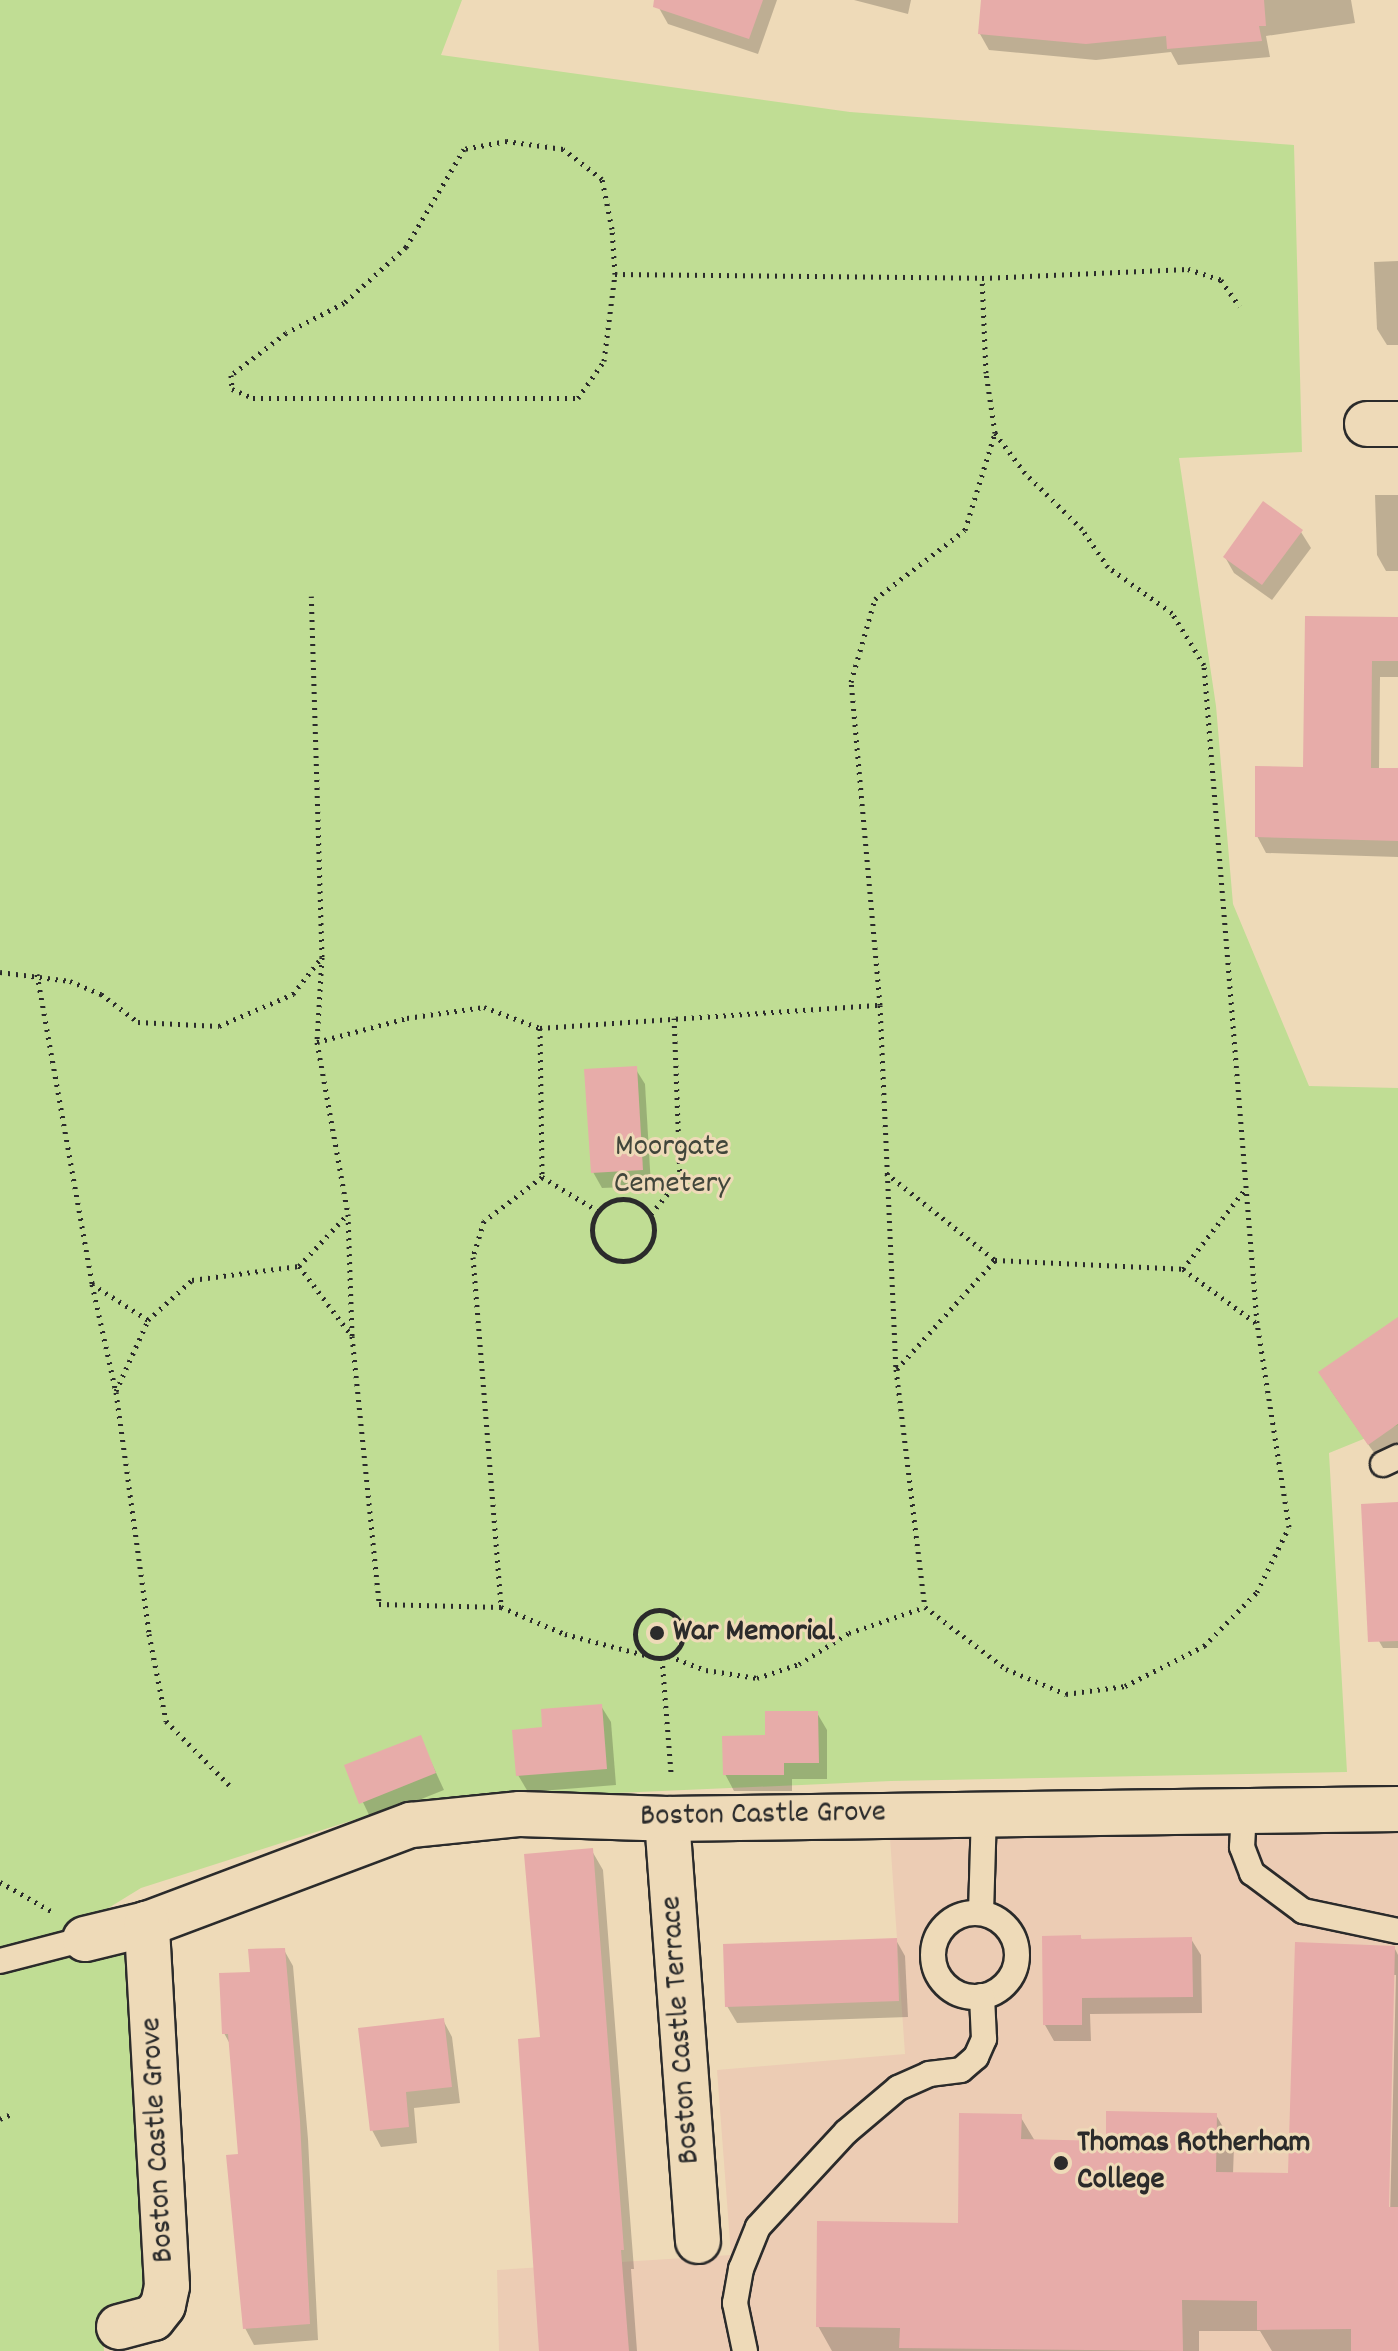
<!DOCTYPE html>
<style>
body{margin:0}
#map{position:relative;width:1398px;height:2351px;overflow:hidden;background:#eedab8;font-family:Dekko,sans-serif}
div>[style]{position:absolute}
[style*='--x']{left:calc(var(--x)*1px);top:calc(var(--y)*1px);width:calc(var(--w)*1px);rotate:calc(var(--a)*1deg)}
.built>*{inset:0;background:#ecccb4}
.green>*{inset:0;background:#c0dd94}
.shadow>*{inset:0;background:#0003}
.building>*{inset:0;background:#e7aca9}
.path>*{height:5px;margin-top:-2.5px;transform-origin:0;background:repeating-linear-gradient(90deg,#2b2b2b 0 2px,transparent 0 8px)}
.path>.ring{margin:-2.5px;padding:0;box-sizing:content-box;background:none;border:5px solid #2b2b2b;border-radius:50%}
.roads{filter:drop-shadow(2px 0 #2b2b2b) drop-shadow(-2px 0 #2b2b2b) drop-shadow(0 2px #2b2b2b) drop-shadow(0 -2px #2b2b2b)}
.service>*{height:24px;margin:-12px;padding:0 12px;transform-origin:12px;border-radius:12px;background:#eedab8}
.service>.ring{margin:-12px;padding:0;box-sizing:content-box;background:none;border:24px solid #eedab8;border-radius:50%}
.minor>*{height:44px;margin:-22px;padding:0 22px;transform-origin:22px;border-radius:22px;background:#eedab8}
.dots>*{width:22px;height:22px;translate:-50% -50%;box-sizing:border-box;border:4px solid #eedab8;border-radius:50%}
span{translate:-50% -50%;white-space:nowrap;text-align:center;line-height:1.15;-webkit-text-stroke:6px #eedab8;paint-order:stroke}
.park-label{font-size:32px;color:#41463b}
.poi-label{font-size:32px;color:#2b2b2b;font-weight:700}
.left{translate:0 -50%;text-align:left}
.street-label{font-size:32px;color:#2b2b2b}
</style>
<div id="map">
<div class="built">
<div style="clip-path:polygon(1398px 1833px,1398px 2351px,499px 2351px,497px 2270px,731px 2255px,717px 2070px,905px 2054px,890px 1838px)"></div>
</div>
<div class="green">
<div style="clip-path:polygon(0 0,462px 0,441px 55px,850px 112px,1294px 145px,1302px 452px,1179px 458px,1216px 706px,1233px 904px,1309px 1086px,1398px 1088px,1398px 1425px,1329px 1453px,1347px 1772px,891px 1781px,410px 1802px,141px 1888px,84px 1923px,132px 1958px,156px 2283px,142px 2308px,102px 2319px,104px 2351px,0 2351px)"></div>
</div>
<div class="shadow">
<div style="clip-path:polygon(661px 0,777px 0,758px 54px,668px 24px,659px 8px)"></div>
<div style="clip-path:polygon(854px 0,911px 0,908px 14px)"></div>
<div style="clip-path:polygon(983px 0,1351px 0,1355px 23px,1266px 36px,1270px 57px,1178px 65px,1171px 52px,1096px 60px,989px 50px,980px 34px)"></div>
<div style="clip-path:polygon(1398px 261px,1398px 345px,1387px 345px,1377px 329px,1374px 262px)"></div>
<div style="clip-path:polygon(1375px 495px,1398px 495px,1398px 571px,1386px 571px,1377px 555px)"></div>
<div style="clip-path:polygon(1301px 532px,1311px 548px,1272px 600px,1234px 573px,1225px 557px)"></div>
<div style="clip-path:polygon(1307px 618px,1398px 619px,1398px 677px,1380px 677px,1379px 770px,1398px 770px,1398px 857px,1266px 853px,1257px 836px,1305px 769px)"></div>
<div style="clip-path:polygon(635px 1068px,645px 1084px,651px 1186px,602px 1188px,593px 1172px)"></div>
<div style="clip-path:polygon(1398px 1336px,1398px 1447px,1379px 1460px,1330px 1389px)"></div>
<div style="clip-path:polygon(1398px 1504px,1398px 1648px,1383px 1648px,1369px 1624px)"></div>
<div style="clip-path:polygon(601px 1706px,611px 1722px,616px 1785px,528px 1792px,518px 1775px,545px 1729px)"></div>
<div style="clip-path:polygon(817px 1713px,827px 1730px,827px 1779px,792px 1779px,792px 1791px,734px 1791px,725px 1774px,767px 1737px)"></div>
<div style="clip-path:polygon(420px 1738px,444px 1790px,371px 1819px,346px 1767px)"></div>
<div style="clip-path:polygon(592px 1851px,603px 1870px,634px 2269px,631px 2269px,637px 2351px,540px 2351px,542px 2038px)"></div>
<div style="clip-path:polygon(1080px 1937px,1083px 1941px,1191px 1939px,1201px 1955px,1202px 2013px,1090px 2014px,1091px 2041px,1054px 2041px,1045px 2025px)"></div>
<div style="clip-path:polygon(896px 1940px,905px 1956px,908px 2017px,737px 2023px,727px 2006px)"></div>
<div style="clip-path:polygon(evenodd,1394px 1947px,1398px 1955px,1398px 2351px,1272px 2351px,1260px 2331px,1199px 2331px,1199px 2351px,832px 2351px,818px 2326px,960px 2225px,1020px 2116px,1035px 2141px,1108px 2143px,1216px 2115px,1234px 2146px,1233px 2174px,1290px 2175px,1394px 1947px,1392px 1975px,1396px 1975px,1390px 2217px,1386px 2217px,1392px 1975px)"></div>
<div style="clip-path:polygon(284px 1950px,293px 1966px,308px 2139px,318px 2340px,254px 2345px,245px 2328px,240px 2156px,231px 2046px,224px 2033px,252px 1974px)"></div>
<div style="clip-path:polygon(443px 2020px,452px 2037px,460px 2103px,414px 2108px,417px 2143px,381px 2147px,372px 2130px)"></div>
</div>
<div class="building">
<div style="clip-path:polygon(654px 0,763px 0,749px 39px,653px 7px)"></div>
<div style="clip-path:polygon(981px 0,1264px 0,1266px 26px,1259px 26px,1262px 41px,1167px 49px,1166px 36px,1086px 44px,978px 34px)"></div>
<div style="clip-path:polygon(1263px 501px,1303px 530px,1262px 585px,1223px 557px)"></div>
<div style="clip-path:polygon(1305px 616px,1398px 617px,1398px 661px,1372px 661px,1371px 768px,1398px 768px,1398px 841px,1255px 837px,1255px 766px,1303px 767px)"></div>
<div style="clip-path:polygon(637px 1066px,643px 1170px,591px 1173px,584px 1069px)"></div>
<div style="clip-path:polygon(1398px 1317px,1398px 1424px,1368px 1445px,1318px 1372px)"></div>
<div style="clip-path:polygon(1398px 1502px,1398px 1641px,1368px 1642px,1361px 1504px)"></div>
<div style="clip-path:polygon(602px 1704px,607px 1769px,516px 1776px,512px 1730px,542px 1727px,541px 1709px)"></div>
<div style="clip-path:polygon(765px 1711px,818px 1711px,819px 1763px,784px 1763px,784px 1775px,723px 1775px,722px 1736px,765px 1735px)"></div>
<div style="clip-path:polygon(421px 1735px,436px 1773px,359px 1804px,344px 1765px)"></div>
<div style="clip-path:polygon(593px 1848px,624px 2250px,621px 2250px,629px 2351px,539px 2351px,518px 2039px,540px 2037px,524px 1854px)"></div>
<div style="clip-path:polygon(1081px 1935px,1081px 1939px,1192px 1937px,1193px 1997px,1082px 1998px,1082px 2025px,1043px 2025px,1042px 1936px)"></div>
<div style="clip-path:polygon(897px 1938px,899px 2001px,725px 2007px,723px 1944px)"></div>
<div style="clip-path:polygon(1295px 1942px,1395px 1946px,1389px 2207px,1398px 2207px,1398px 2351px,1351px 2351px,1351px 2329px,1257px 2330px,1257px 2301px,1182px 2300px,1183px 2351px,899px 2348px,900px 2328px,816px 2327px,817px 2221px,958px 2223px,959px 2113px,1022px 2114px,1021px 2139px,1106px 2141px,1106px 2111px,1217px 2113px,1216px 2172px,1288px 2173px)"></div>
<div style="clip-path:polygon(285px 1948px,300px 2121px,310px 2324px,243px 2329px,226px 2155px,238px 2154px,228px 2034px,222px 2034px,219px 1973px,250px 1972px,248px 1949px)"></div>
<div style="clip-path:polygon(444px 2018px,452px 2087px,406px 2092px,409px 2127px,370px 2131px,358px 2028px)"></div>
</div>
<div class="path">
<div style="--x:615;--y:274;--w:45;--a:-93.8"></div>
<div style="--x:612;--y:229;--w:51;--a:-101.3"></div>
<div style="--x:602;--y:179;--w:49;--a:-142.4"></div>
<div style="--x:563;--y:149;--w:57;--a:-171.9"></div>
<div style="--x:507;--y:141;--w:44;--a:169.5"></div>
<div style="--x:464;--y:149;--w:114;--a:120.6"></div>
<div style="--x:406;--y:247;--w:84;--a:137.9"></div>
<div style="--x:344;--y:303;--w:65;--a:152.7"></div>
<div style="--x:286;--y:333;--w:69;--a:142.6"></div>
<div style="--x:231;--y:375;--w:14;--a:86"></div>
<div style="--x:232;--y:389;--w:23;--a:23"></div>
<div style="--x:253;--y:398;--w:325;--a:0"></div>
<div style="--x:578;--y:398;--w:45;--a:-54.9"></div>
<div style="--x:604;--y:361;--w:88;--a:-82.8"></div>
<div style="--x:615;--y:274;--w:367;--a:0.6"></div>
<div style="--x:322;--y:957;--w:85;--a:93.4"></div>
<div style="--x:317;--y:1042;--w:175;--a:79.8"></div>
<div style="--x:348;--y:1214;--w:122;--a:88.1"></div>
<div style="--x:352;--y:1336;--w:269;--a:84.2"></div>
<div style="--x:379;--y:1604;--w:122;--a:1.4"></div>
<div style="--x:0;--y:972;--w:71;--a:7.3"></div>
<div style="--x:70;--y:981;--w:34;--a:23"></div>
<div style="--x:101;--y:994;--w:46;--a:37.1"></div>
<div style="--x:138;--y:1022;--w:81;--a:2.8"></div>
<div style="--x:219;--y:1026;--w:81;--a:-23.4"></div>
<div style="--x:293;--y:994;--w:47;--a:-51.9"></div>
<div style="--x:322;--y:957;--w:361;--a:-91.7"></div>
<div style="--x:37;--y:974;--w:315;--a:79.9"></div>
<div style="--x:92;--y:1284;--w:111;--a:77.5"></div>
<div style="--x:116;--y:1392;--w:244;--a:82.2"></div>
<div style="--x:149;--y:1634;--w:89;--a:78.9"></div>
<div style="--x:166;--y:1721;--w:91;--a:45.4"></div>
<div style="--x:880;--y:1005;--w:364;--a:87.5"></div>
<div style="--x:896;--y:1369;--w:240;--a:83.1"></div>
<div style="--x:540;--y:1028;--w:149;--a:89.2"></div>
<div style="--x:542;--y:1177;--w:73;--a:142.8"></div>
<div style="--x:484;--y:1221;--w:38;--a:107"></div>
<div style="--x:473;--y:1257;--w:351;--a:85.4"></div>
<div style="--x:501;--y:1607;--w:69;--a:22.9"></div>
<div style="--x:565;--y:1634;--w:83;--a:14.7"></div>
<div style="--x:317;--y:1042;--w:93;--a:-14.9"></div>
<div style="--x:407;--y:1018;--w:78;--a:-8.1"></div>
<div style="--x:484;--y:1007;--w:60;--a:20.6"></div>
<div style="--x:540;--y:1028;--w:341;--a:-3.9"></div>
<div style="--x:880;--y:1005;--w:324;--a:-95.1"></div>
<div style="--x:851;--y:682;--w:86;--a:-73.9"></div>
<div style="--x:875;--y:599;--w:113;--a:-37.5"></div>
<div style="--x:965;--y:530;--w:102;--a:-72.8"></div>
<div style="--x:995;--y:433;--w:61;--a:-98.5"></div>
<div style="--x:986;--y:373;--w:95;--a:-92.4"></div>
<div style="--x:982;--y:278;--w:206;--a:-2.5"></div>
<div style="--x:1188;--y:269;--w:35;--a:18"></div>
<div style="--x:1221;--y:280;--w:32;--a:55"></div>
<div style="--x:886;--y:1173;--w:139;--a:38.6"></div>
<div style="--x:995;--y:1260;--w:188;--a:2.7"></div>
<div style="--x:1183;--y:1269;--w:103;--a:-52.1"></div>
<div style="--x:542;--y:1177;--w:66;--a:31.3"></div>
<div class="ring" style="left:592px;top:1199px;width:57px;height:57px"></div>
<div style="--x:651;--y:1214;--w:45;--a:-50.4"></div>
<div style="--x:680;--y:1179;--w:161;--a:-92.1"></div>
<div style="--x:299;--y:1266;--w:71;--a:-46.7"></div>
<div style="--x:1183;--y:1269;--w:91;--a:36.5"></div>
<div style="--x:92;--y:1284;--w:67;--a:32.7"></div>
<div style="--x:897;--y:1369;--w:147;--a:-48"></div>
<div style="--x:116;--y:1391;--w:78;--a:-65.7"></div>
<div style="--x:148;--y:1320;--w:59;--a:-42.3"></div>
<div style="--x:192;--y:1280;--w:108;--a:-7.5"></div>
<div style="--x:299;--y:1266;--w:88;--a:52.9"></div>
<div class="ring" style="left:635px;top:1610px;width:43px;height:43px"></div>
<div style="--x:669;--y:1656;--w:40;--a:21"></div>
<div style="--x:706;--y:1670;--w:52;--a:8.9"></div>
<div style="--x:757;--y:1678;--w:44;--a:-18.4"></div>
<div style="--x:799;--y:1664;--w:59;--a:-31.8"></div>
<div style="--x:849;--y:1633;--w:80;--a:-18.9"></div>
<div style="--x:925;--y:1607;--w:102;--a:37.4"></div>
<div style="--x:1006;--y:1669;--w:65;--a:22.6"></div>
<div style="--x:1066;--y:1694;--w:60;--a:-7.7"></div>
<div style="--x:1125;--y:1686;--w:89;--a:-26.9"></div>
<div style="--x:1204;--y:1646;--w:76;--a:-45.5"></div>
<div style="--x:1257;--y:1592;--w:72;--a:-63.8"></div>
<div style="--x:1289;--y:1527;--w:206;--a:-98.9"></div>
<div style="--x:1257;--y:1323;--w:660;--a:-94.61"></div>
<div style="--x:1204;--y:665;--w:61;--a:-121.6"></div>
<div style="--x:1172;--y:613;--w:79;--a:-144.3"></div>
<div style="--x:1108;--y:567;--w:46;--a:-124.4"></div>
<div style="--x:1082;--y:529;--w:80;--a:-135.5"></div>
<div style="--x:1025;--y:473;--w:50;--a:-126.9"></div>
<div style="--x:662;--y:1658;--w:115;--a:85.5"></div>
<div style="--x:0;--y:1882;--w:59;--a:29.6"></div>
<div style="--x:0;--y:2119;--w:12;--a:-24"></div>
</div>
<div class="roads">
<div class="service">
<div style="--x:1383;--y:1464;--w:17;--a:-25"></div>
<div style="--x:1244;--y:1810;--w:37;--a:93"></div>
<div style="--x:1242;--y:1847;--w:28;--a:69"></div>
<div style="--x:1252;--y:1873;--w:64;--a:36.7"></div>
<div style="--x:1303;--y:1911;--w:97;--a:11.9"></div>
<div style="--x:981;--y:1913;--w:100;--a:-88.3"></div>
<div class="ring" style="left:933px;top:1913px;width:60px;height:60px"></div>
<div style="--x:0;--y:1961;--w:88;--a:-14.5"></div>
<div style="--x:745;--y:2351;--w:49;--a:-101.8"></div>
<div style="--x:735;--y:2303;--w:35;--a:-80"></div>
<div style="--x:741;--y:2269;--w:45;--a:-68"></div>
<div style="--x:758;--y:2227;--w:129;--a:-47.2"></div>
<div style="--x:846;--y:2132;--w:68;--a:-40.2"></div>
<div style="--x:898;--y:2088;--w:34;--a:-24"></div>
<div style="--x:929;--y:2074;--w:32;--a:-7"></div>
<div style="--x:961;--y:2070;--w:20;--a:-41"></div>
<div style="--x:976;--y:2057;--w:20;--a:-66"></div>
<div style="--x:984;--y:2039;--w:43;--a:-92.7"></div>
</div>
<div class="minor">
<div style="--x:1367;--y:424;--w:31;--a:0"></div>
<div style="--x:667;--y:1819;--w:423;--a:85.8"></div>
<div style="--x:85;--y:1939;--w:64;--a:-13.6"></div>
<div style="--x:147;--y:1924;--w:282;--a:-20.6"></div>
<div style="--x:411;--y:1825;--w:110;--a:-5.8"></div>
<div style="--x:520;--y:1814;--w:147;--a:1.9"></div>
<div style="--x:667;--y:1819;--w:731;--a:-0.78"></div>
<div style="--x:119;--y:2327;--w:35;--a:-15"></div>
<div style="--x:153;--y:2318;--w:16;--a:-52"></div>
<div style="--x:163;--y:2305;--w:19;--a:-78"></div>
<div style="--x:167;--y:2286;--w:363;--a:-93.2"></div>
</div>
</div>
<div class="dots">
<div style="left:657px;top:1633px;background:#2b2b2b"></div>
<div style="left:1061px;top:2163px;background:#2b2b2b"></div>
</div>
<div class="park-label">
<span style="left:672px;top:1167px">Moorgate<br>Cemetery</span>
</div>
<div class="poi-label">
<span class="left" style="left:673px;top:1633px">War Memorial</span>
<span class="left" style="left:1077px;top:2163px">Thomas Rotherham<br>College</span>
</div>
<div class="street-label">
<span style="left:763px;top:1816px;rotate:-1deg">Boston Castle Grove</span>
<span style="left:682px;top:2030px;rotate:-94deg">Boston Castle Terrace</span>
<span style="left:159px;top:2140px;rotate:-93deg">Boston Castle Grove</span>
</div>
</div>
